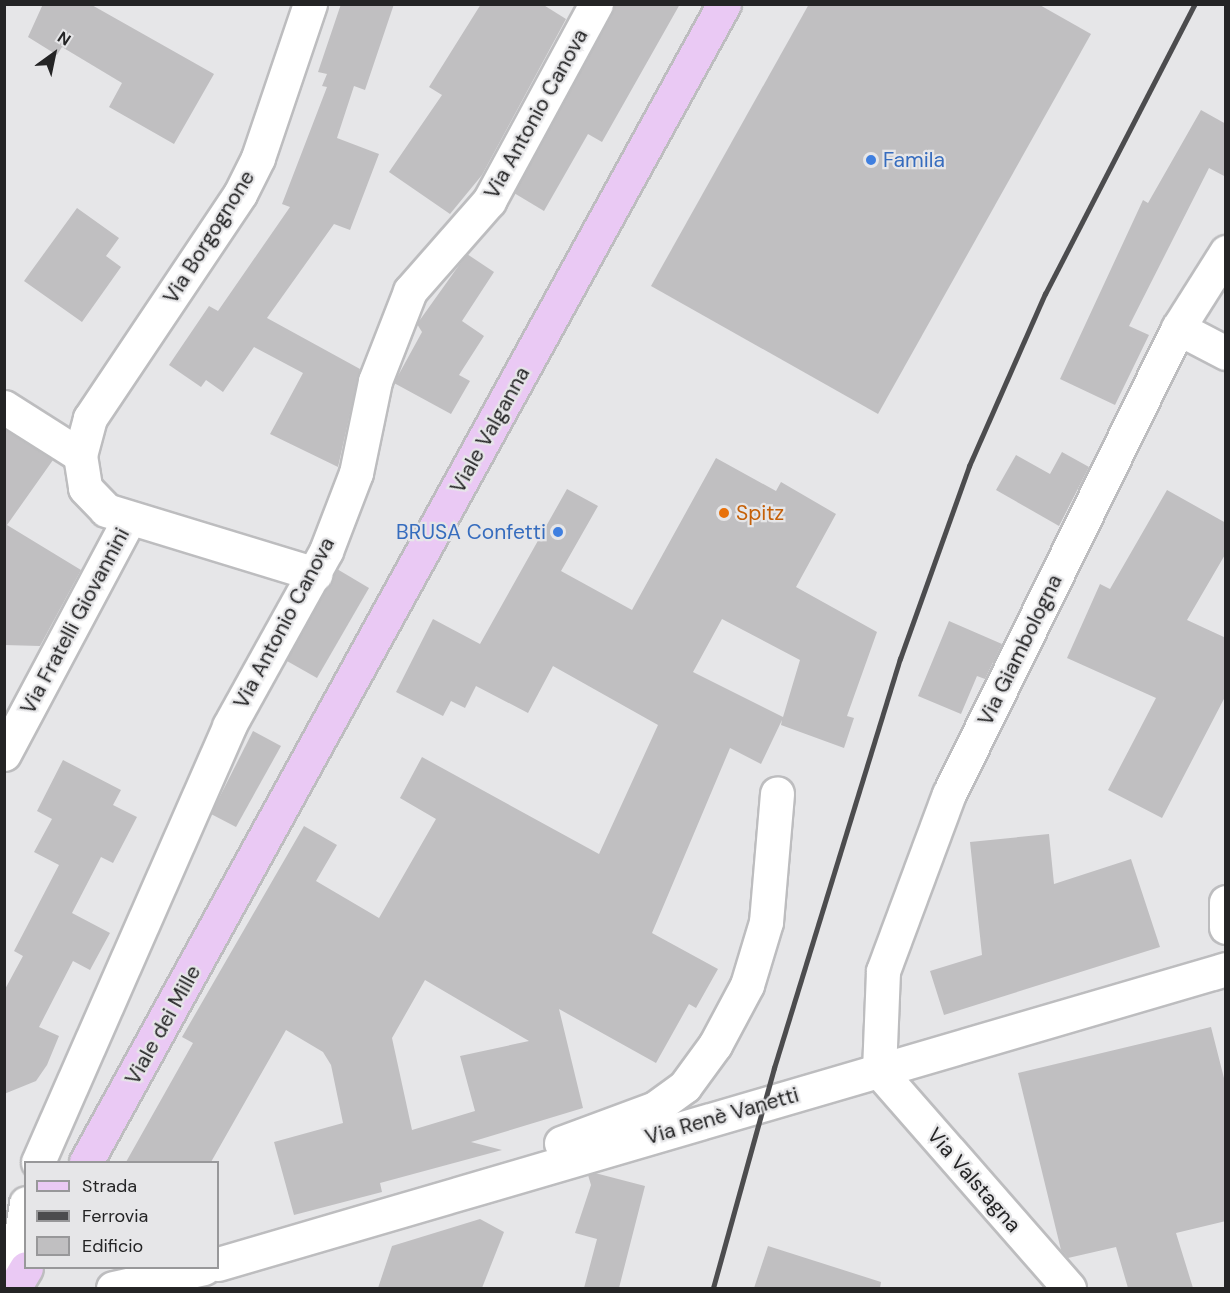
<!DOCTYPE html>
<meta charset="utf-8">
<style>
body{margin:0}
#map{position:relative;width:1230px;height:1293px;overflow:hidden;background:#e6e6e8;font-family:"DM Sans",sans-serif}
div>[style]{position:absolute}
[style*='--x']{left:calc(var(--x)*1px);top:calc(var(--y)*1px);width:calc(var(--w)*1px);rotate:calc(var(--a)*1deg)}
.building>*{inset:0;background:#c0bfc1}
.roads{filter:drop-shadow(2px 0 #bdbdbf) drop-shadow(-2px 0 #bdbdbf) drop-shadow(0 2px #bdbdbf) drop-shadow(0 -2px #bdbdbf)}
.minor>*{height:33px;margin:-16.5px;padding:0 16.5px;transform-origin:16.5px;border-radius:16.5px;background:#fff}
.major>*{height:33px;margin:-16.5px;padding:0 16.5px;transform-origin:16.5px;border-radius:16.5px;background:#eac9f4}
.rail>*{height:4.5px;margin:-2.25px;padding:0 2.25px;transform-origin:2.25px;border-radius:2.25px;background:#4c4c4e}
.dots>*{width:16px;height:16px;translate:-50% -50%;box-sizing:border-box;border:3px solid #e6e6e8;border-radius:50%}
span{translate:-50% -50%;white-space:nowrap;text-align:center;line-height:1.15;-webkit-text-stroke:4.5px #e6e6e8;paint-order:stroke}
.street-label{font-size:21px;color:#242425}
.shop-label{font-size:21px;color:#366cbe}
.left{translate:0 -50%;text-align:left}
.right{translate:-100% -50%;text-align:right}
.food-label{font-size:21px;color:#c56008}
.frame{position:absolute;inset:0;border:6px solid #242425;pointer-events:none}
.legend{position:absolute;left:24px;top:1161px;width:195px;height:108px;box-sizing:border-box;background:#e6e6e8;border:2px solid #98989a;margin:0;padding:8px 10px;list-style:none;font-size:18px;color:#242425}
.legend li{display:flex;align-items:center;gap:12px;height:30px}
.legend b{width:30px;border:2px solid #98989a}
.north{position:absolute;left:24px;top:24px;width:60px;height:60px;-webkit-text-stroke:4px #e6e6e8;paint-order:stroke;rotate:33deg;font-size:16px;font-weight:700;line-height:24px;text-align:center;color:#242425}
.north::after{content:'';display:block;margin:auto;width:21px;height:27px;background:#242425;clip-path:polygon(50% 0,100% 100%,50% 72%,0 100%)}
</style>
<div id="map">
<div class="building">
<div style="clip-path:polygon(43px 4px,90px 4px,214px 74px,174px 144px,109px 107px,122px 83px,62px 47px,57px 55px,28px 37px)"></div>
<div style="clip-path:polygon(341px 4px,394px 4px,365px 90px,354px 86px,337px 138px,379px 154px,350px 230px,334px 224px,267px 318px,360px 369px,338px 467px,270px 434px,303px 373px,254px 347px,223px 392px,206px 380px,201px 387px,169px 365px,209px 306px,218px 311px,290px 207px,282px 204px,327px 87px,322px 86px,327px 74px,318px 72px)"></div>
<div style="clip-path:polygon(481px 4px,542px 4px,566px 19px,482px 175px,450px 214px,389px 172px,442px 95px,429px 87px)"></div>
<div style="clip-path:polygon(615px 4px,680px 4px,602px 142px,588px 134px,544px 211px,514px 193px)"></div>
<div style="clip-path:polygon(809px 4px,1038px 4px,1091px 34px,878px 414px,651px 286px)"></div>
<div style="clip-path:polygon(1201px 110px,1226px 124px,1226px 177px,1209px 168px,1129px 326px,1149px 335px,1115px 405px,1060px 379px,1143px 200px,1148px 203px)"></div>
<div style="clip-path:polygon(77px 208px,119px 238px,106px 256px,121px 267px,82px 322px,24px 281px)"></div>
<div style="clip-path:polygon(467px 254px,494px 272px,462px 321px,484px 336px,459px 375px,470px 381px,451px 414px,394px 383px,422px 332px,417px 324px)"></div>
<div style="clip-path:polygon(4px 429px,53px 460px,7px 525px,81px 570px,40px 646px,4px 645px)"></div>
<div style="clip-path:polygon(1062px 452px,1089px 467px,1059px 526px,996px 490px,1016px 455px,1050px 474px)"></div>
<div style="clip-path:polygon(evenodd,716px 458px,776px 491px,781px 482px,836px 514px,796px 587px,877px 632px,847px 716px,854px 718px,844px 748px,781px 725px,782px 720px,761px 764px,730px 748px,652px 933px,718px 969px,696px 1008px,689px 1004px,656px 1063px,559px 1009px,583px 1108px,471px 1142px,502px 1150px,380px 1183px,382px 1192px,294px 1215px,274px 1142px,343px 1123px,331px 1065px,323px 1052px,286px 1030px,211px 1162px,126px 1162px,193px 1043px,182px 1037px,304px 826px,337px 845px,316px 881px,379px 918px,436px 819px,400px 798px,422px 757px,599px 854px,658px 725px,553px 666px,528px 713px,476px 686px,465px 708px,451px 701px,443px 716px,396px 692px,433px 619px,480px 644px,567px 489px,598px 506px,561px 571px,632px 610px,716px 458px,722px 619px,800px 660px,783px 717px,693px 672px,722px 619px,716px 458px,425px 980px,529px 1041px,460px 1056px,475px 1111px,412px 1130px,392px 1038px,425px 980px)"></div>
<div style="clip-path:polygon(1167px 490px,1226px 523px,1226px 553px,1187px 620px,1226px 638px,1226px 695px,1162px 818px,1108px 790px,1156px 698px,1067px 658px,1100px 584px,1110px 589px)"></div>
<div style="clip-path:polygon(337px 569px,369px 588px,317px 678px,287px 661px)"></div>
<div style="clip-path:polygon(949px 621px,1002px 644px,985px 679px,977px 676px,961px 714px,918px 696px)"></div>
<div style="clip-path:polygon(253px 731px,281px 746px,236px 827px,211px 814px)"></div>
<div style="clip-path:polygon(63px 760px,121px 790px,113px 805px,137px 817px,113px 863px,101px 857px,72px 913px,110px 933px,90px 970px,73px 961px,39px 1027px,59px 1036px,47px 1065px,36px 1081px,4px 1094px,4px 991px,23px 956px,14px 951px,59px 865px,34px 852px,52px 819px,37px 811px)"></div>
<div style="clip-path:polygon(1049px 834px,1054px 884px,1131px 859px,1160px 947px,944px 1015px,930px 971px,982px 955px,970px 842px)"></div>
<div style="clip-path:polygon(1211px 1027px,1226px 1086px,1226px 1221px,1176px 1233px,1193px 1288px,1128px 1288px,1116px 1247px,1068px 1258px,1061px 1250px,1018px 1073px)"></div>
<div style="clip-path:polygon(595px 1173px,645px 1186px,619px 1288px,584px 1288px,597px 1239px,575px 1233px,591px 1185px,588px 1175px)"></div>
<div style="clip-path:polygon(480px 1219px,504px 1232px,482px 1288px,378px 1288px,392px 1246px)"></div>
<div style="clip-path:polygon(768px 1246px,881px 1282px,880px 1288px,754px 1288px)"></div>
</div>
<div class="roads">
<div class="minor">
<div style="--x:310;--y:4;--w:163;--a:108.7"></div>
<div style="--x:258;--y:158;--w:40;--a:116.6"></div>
<div style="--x:240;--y:194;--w:270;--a:123.8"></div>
<div style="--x:90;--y:418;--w:38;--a:105"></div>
<div style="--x:80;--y:455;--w:33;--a:81"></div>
<div style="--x:85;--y:488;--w:30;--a:46"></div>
<div style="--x:106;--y:510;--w:219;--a:17"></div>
<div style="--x:1178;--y:328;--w:54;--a:27.5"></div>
<div style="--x:4;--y:407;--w:90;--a:32.3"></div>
<div style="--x:4;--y:754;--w:266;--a:-62"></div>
<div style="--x:1226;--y:902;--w:25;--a:90"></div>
<div style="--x:561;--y:1143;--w:100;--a:-20.4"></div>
<div style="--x:655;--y:1108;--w:37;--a:-36"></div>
<div style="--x:685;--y:1086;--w:51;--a:-53.8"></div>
<div style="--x:715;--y:1045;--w:68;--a:-61.9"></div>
<div style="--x:747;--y:985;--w:66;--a:-73.2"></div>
<div style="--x:766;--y:922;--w:129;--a:-85.1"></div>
<div style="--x:38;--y:1162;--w:476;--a:-66.3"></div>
<div style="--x:229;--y:726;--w:200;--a:-61"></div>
<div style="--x:326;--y:551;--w:84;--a:-69"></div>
<div style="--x:356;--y:473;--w:94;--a:-78.3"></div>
<div style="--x:375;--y:381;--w:97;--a:-68.7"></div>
<div style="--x:410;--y:291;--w:120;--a:-48.7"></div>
<div style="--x:489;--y:201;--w:224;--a:-61.5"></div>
<div style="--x:218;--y:1264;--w:1050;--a:-16.31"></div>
<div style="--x:12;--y:1288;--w:86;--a:-80.6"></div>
<div style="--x:113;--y:1288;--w:93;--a:-12.4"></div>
<div style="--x:1069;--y:1288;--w:288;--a:-131.2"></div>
<div style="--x:879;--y:1071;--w:100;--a:-87.7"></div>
<div style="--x:883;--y:971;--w:189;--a:-69.6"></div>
<div style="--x:949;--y:794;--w:519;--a:-63.83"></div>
<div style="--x:1178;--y:328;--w:90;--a:-57.7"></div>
</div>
<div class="major">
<div style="--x:86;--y:1162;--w:1322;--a:-61.15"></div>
<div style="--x:14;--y:1288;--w:23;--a:-59"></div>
</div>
</div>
<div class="rail">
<div style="--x:713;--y:1288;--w:228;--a:-74.5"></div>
<div style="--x:774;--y:1068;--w:428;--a:-72.9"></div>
<div style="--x:900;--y:659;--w:205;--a:-70.3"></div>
<div style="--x:969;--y:466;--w:188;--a:-66.2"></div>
<div style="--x:1045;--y:294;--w:326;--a:-62.7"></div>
</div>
<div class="dots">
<div style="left:871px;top:160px;background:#3f7fe0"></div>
<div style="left:724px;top:513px;background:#e8710a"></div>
<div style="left:558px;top:532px;background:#3f7fe0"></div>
</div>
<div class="street-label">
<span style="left:536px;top:114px;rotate:-61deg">Via Antonio Canova</span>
<span style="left:209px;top:237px;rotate:-58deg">Via Borgognone</span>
<span style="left:490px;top:430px;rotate:-61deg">Viale Valganna</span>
<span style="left:75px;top:621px;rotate:-62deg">Via Fratelli Giovannini</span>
<span style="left:284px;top:623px;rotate:-62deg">Via Antonio Canova</span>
<span style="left:1020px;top:650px;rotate:-64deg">Via Giambologna</span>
<span style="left:163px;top:1025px;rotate:-61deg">Viale dei Mille</span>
<span style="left:722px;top:1116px;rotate:-16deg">Via Renè Vanetti</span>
<span style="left:974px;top:1180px;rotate:49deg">Via Valstagna</span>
</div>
<div class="shop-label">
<span class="left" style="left:883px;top:160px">Famila</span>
<span class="right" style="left:546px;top:532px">BRUSA Confetti</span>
</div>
<div class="food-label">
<span class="left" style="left:736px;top:513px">Spitz</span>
</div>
<div class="frame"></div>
<ul class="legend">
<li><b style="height:8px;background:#eac9f4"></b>Strada</li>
<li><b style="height:8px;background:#4c4c4e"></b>Ferrovia</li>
<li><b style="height:16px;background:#c0bfc1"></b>Edificio</li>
</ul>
<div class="north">N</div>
</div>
